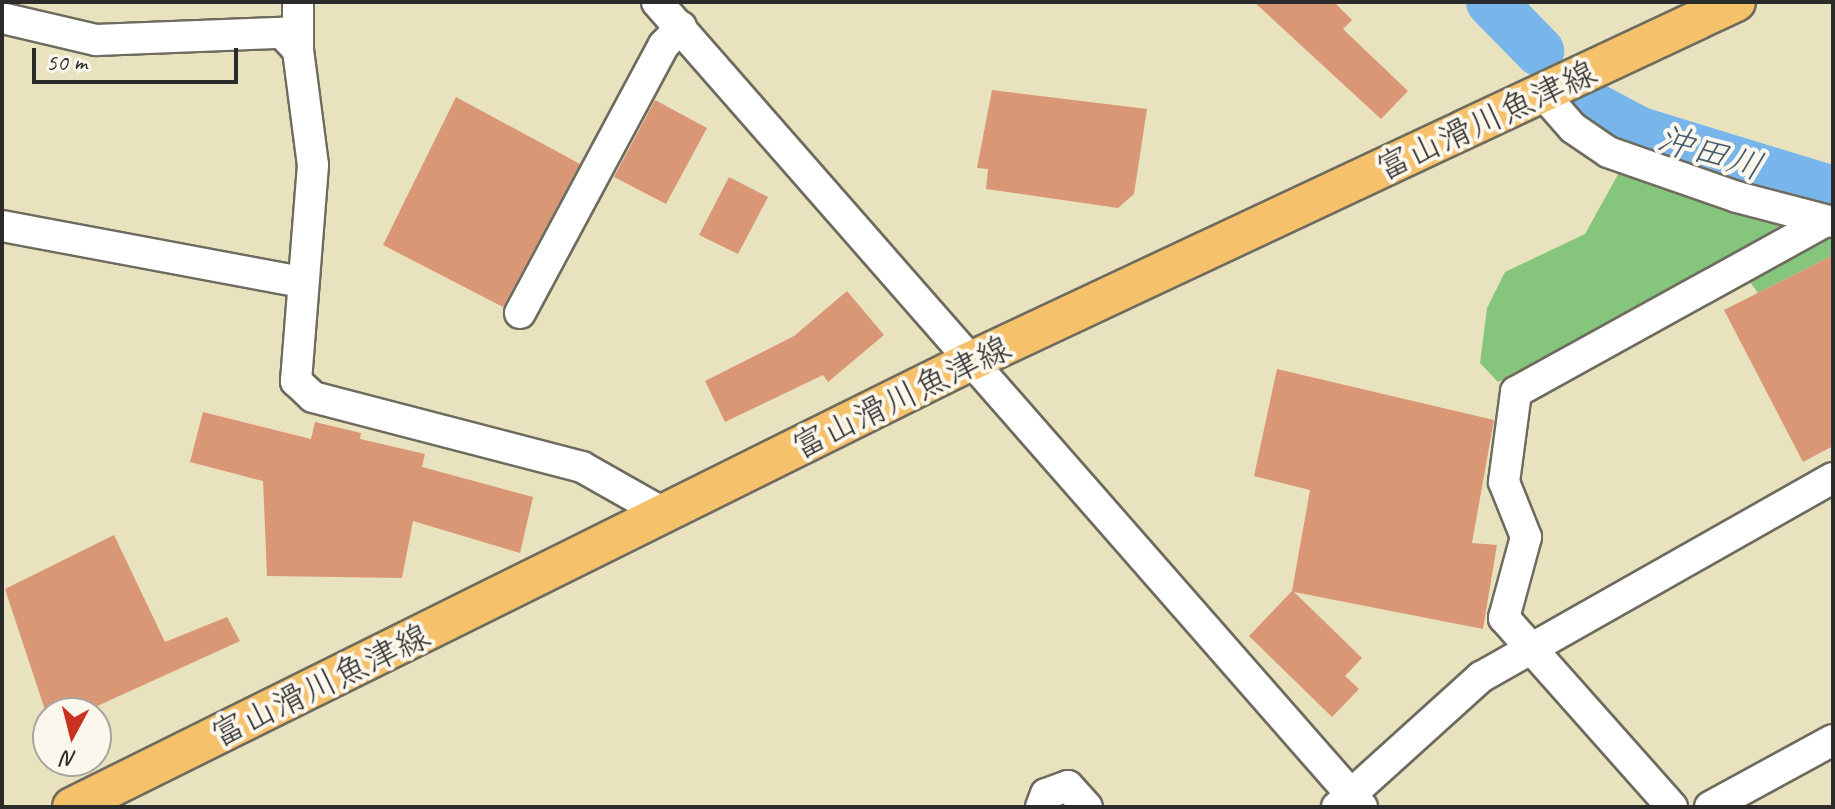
<!DOCTYPE html>
<meta charset="utf-8">
<style>
body{margin:0}
#map{position:relative;width:1835px;height:809px;overflow:hidden;background:#e9e2bf;font-family:Caveat,"Klee One",sans-serif}
div>[style]{position:absolute}
[style*='--x']{left:calc(var(--x)*1px);top:calc(var(--y)*1px);width:calc(var(--w)*1px);rotate:calc(var(--a)*1deg)}
.green>*{inset:0;background:#85c57c}
.river>*{height:50px;margin:-25px;padding:0 25px;transform-origin:25px;border-radius:25px;background:#78b5eb}
.building>*{inset:0;background:#da9775}
.roads{filter:drop-shadow(2px 0 #6e6b5f) drop-shadow(-2px 0 #6e6b5f) drop-shadow(0 2px #6e6b5f) drop-shadow(0 -2px #6e6b5f)}
.minor>*{height:30px;margin:-15px;padding:0 15px;transform-origin:15px;border-radius:15px;background:#fff}
.major>*{height:38px;margin:-19px;padding:0 19px;transform-origin:19px;border-radius:19px;background:#f6c16b}
span{translate:-50% -50%;white-space:nowrap;text-align:center;line-height:1.15;-webkit-text-stroke:8px #fbf7ec;paint-order:stroke}
.street-label{font-size:34px;color:#2b2b2b}
.water-label{font-size:36px;color:#465b6e;font-style:italic}
.frame{position:absolute;inset:0;border:4px solid #2b2b2b;pointer-events:none}
.north{position:absolute;left:32px;top:697px;width:80px;height:80px;box-sizing:border-box;background:#fbf7ec;border:2px solid #a8a59f;border-radius:50%;rotate:187deg;font-size:22px;font-weight:700;line-height:32px;text-align:center;color:#2b2b2b}
.north::after{content:'';display:block;margin:auto;width:28px;height:36px;background:#c8321e;clip-path:polygon(50% 0,100% 100%,50% 72%,0 100%)}
.scale{position:absolute;left:32px;top:48px;width:206px;height:36px;box-sizing:border-box;border:4px solid #2b2b2b;border-top:0;padding-left:10px;font-size:24px;line-height:28px;white-space:nowrap;color:#2b2b2b;-webkit-text-stroke:6px #fbf7ec;paint-order:stroke}
</style>
<div id="map">
<div class="green">
<div style="clip-path:polygon(1621px 169px,1785px 219px,1784px 232px,1498px 382px,1480px 363px,1487px 308px,1505px 272px,1585px 234px)"></div>
<div style="clip-path:polygon(1833px 231px,1833px 255px,1758px 293px,1744px 274px)"></div>
</div>
<div class="river">
<div style="--x:1491;--y:2;--w:69;--a:45.6"></div>
<div style="--x:1591;--y:106;--w:55;--a:28"></div>
<div style="--x:1640;--y:132;--w:202;--a:17"></div>
</div>
<div class="building">
<div style="clip-path:polygon(1254px 2px,1334px 2px,1352px 20px,1343px 29px,1408px 91px,1381px 119px)"></div>
<div style="clip-path:polygon(992px 90px,1147px 109px,1134px 194px,1118px 208px,986px 189px,988px 169px,977px 168px)"></div>
<div style="clip-path:polygon(456px 97px,580px 164px,503px 307px,383px 245px)"></div>
<div style="clip-path:polygon(655px 100px,707px 128px,666px 204px,614px 177px)"></div>
<div style="clip-path:polygon(729px 177px,768px 197px,738px 254px,699px 235px)"></div>
<div style="clip-path:polygon(1833px 255px,1833px 446px,1803px 462px,1724px 310px)"></div>
<div style="clip-path:polygon(847px 291px,884px 335px,828px 382px,823px 375px,725px 422px,705px 381px,794px 336px)"></div>
<div style="clip-path:polygon(1277px 369px,1494px 420px,1472px 543px,1497px 545px,1483px 629px,1294px 592px,1362px 658px,1345px 676px,1359px 689px,1332px 717px,1249px 636px,1292px 591px,1310px 490px,1254px 476px)"></div>
<div style="clip-path:polygon(203px 412px,311px 439px,315px 422px,361px 433px,360px 439px,425px 454px,422px 467px,533px 497px,520px 553px,413px 521px,402px 578px,267px 576px,263px 481px,190px 462px)"></div>
<div style="clip-path:polygon(114px 535px,165px 642px,227px 617px,240px 641px,82px 713px,46px 713px,5px 589px)"></div>
</div>
<div class="roads">
<div class="minor">
<div style="--x:657;--y:2;--w:1070;--a:48.79"></div>
<div style="--x:2;--y:18;--w:97;--a:13.2"></div>
<div style="--x:96;--y:40;--w:186;--a:-2.2"></div>
<div style="--x:282;--y:33;--w:23;--a:47"></div>
<div style="--x:298;--y:50;--w:116;--a:82.6"></div>
<div style="--x:313;--y:165;--w:217;--a:94.5"></div>
<div style="--x:296;--y:381;--w:23;--a:43"></div>
<div style="--x:313;--y:397;--w:278;--a:14.6"></div>
<div style="--x:582;--y:467;--w:95;--a:29.5"></div>
<div style="--x:298;--y:50;--w:48;--a:-90"></div>
<div style="--x:1544;--y:95;--w:44;--a:48.7"></div>
<div style="--x:1573;--y:128;--w:42;--a:34.4"></div>
<div style="--x:1608;--y:152;--w:137;--a:19.2"></div>
<div style="--x:1737;--y:197;--w:99;--a:14.6"></div>
<div style="--x:2;--y:226;--w:303;--a:10.6"></div>
<div style="--x:520;--y:313;--w:304;--a:-61.8"></div>
<div style="--x:664;--y:45;--w:25;--a:-47"></div>
<div style="--x:1041;--y:807;--w:14;--a:-69"></div>
<div style="--x:1046;--y:794;--w:23;--a:-20"></div>
<div style="--x:1068;--y:786;--w:28;--a:48"></div>
<div style="--x:1337;--y:807;--w:194;--a:-42.1"></div>
<div style="--x:1481;--y:677;--w:404;--a:-29.5"></div>
<div style="--x:1672;--y:807;--w:253;--a:-131.6"></div>
<div style="--x:1504;--y:618;--w:84;--a:-74.8"></div>
<div style="--x:1526;--y:537;--w:59;--a:-111.8"></div>
<div style="--x:1504;--y:482;--w:91;--a:-82.4"></div>
<div style="--x:1516;--y:392;--w:352;--a:-28.9"></div>
<div style="--x:1710;--y:807;--w:140;--a:-28.6"></div>
</div>
<div class="major">
<div style="--x:72;--y:807;--w:1004;--a:-26.39"></div>
<div style="--x:971;--y:361;--w:845;--a:-25.14"></div>
</div>
</div>
<div class="street-label">
<span style="left:1486px;top:120px;rotate:-25deg">富山滑川魚津線</span>
<span style="left:901px;top:397px;rotate:-26deg">富山滑川魚津線</span>
<span style="left:320px;top:685px;rotate:-26deg">富山滑川魚津線</span>
</div>
<div class="water-label">
<span style="left:1710px;top:153px;rotate:17deg">沖田川</span>
</div>
<div class="frame"></div>
<div class="north">N</div>
<div class="scale">50 m</div>
</div>
